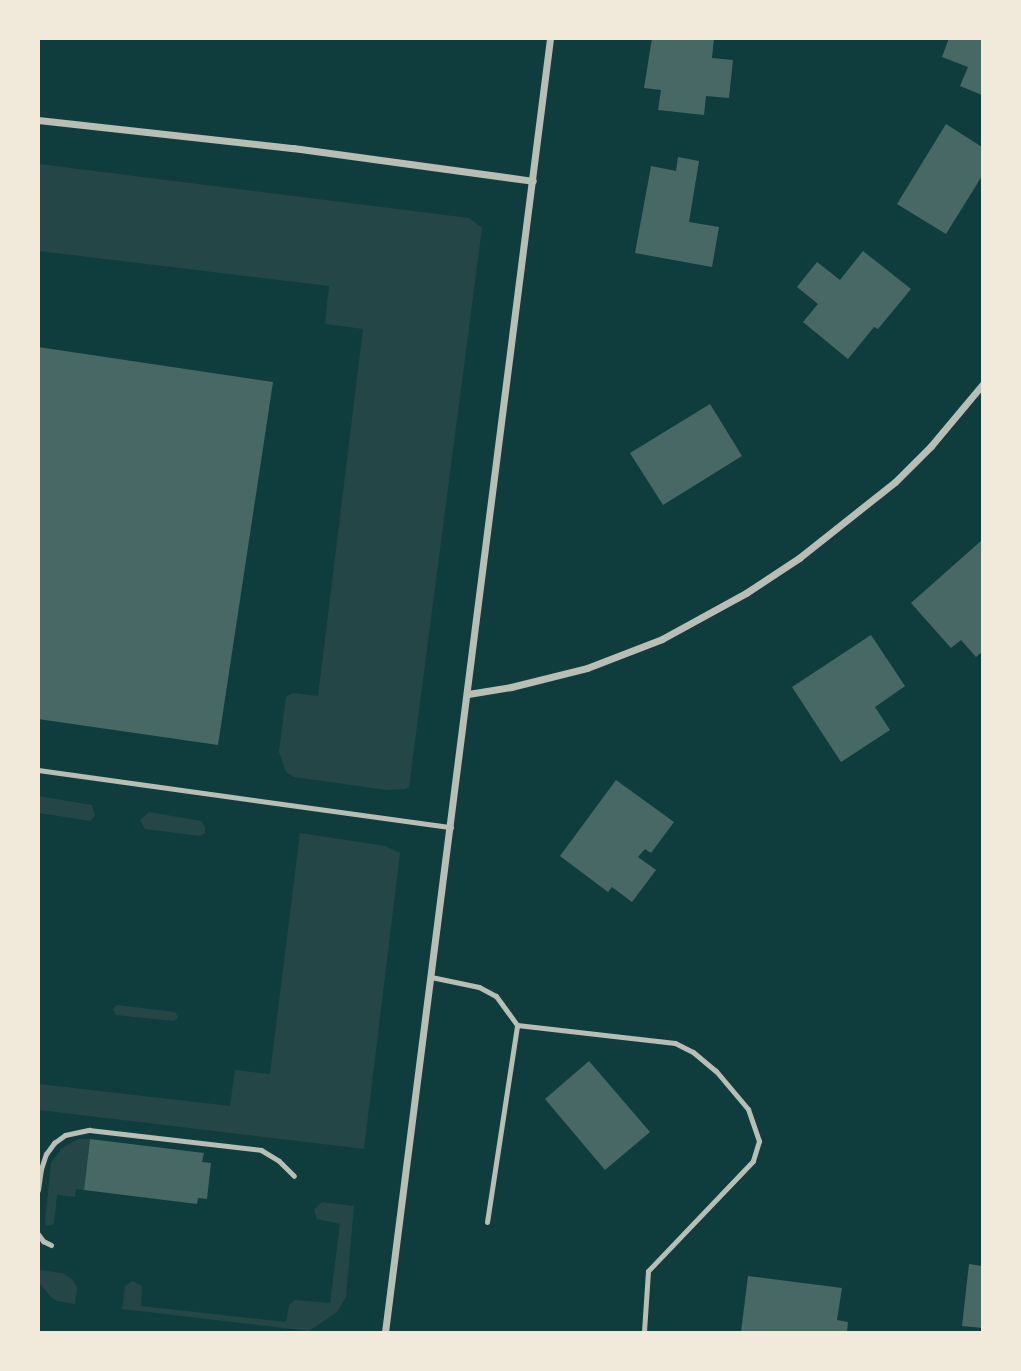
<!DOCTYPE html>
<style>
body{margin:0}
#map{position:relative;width:1021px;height:1371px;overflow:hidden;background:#0f3d3e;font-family:Ubuntu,sans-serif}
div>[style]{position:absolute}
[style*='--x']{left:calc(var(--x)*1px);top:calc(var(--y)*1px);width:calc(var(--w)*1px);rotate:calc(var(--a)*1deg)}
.green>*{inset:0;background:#244646}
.building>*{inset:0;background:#486865}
.service>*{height:5px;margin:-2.5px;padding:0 2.5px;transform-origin:2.5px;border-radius:2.5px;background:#b8beb3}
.minor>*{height:7px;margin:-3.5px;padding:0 3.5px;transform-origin:3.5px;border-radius:3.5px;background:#b8beb3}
span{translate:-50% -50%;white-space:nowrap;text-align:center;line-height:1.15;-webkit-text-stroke:5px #f1e9da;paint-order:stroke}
.frame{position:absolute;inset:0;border:40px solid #f1e9da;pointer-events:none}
</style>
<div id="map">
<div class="green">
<div style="clip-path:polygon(39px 164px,469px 218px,482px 228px,409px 787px,405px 789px,387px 790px,294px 777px,286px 772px,279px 752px,286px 697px,293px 693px,318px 696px,363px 329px,325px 324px,329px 286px,39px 251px)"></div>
<div style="clip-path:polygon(38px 796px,92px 805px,95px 816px,90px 821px,39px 813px)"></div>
<div style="clip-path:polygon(149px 812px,201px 821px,205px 827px,205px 833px,200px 836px,145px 829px,140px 820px)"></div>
<div style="clip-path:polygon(300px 833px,385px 846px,400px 853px,364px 1149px,39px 1110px,39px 1084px,230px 1106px,235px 1070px,270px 1074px)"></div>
<div style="clip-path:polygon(117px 1005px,175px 1012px,178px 1017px,174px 1021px,116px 1015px,113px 1009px)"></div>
<div style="clip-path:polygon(78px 1139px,90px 1139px,84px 1190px,76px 1189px,75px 1197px,57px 1195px,54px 1224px,47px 1226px,45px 1223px,51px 1163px,62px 1148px)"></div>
<div style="clip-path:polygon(322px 1202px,354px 1206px,346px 1297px,337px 1312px,309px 1331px,122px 1309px,125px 1286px,133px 1281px,142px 1286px,141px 1306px,286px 1322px,289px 1305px,295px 1300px,330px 1303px,340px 1224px,317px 1219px,314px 1210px)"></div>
<div style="clip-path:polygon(39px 1270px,63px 1273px,73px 1280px,77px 1288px,75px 1304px,57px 1301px,51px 1297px,39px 1283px)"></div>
</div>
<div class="building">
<div style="clip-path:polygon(652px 38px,714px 38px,712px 58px,733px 60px,729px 98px,706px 96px,704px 115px,658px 110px,661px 90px,644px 88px)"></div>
<div style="clip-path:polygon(949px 38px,982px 38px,982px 95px,960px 86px,968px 67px,942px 57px)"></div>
<div style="clip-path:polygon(946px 124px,982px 147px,982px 176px,946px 234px,897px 204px)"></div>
<div style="clip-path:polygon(678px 157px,699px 161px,689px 222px,719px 227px,712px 267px,635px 253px,651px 166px,676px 171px)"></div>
<div style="clip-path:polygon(863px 251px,911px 289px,878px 329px,874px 327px,848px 359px,803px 322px,818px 304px,797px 287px,817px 262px,840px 280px)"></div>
<div style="clip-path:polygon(38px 347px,273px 382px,218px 745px,38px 719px)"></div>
<div style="clip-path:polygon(710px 404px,742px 456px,663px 505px,630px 453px)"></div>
<div style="clip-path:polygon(982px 540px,982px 652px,976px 657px,961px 640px,951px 648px,911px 603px)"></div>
<div style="clip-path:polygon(871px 635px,905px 686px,875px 707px,890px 730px,841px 762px,792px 687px)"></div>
<div style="clip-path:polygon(616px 780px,674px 822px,651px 853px,645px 849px,638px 857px,656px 870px,632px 902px,612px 887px,608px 892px,560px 856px)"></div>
<div style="clip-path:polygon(589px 1061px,650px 1132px,605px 1170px,545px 1099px)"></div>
<div style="clip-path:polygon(90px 1139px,204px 1153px,202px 1162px,211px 1163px,207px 1199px,198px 1198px,197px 1204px,84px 1190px)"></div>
<div style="clip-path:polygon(969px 1264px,982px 1266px,982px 1328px,962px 1326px)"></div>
<div style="clip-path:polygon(748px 1276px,842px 1288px,837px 1320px,848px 1322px,847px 1332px,741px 1332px)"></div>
</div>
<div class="service">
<div style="--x:38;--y:770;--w:417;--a:7.9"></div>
<div style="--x:431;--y:977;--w:49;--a:11.8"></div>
<div style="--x:479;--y:987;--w:19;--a:28"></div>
<div style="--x:496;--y:996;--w:36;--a:54"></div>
<div style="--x:517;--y:1025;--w:159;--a:6.5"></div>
<div style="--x:675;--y:1043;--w:20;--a:27"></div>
<div style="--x:693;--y:1052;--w:30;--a:40"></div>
<div style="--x:716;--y:1071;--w:50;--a:49.9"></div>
<div style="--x:748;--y:1109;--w:34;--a:71"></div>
<div style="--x:759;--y:1141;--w:21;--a:107"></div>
<div style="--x:753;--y:1161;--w:152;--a:133.7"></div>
<div style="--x:648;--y:1271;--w:61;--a:93.8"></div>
<div style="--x:38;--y:1190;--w:21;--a:-82"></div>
<div style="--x:41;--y:1169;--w:16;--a:-72"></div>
<div style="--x:46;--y:1154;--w:14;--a:-54"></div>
<div style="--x:54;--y:1143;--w:14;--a:-36"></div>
<div style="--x:65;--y:1135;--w:25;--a:-12"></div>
<div style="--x:89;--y:1130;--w:173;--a:6.6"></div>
<div style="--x:261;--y:1150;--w:21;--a:31"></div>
<div style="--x:279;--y:1161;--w:21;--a:45"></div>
<div style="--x:487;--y:1222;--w:199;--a:-81.3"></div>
<div style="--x:38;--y:1234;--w:9;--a:54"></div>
<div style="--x:43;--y:1241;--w:9;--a:27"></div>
</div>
<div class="minor">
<div style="--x:38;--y:120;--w:257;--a:6.3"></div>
<div style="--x:293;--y:148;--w:242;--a:7.8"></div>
<div style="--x:468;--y:694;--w:44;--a:-9.2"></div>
<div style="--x:511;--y:687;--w:78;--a:-14"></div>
<div style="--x:587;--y:668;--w:80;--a:-21.1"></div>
<div style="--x:662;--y:639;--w:96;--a:-28.7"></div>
<div style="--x:746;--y:593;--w:64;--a:-33.4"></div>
<div style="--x:799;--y:558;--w:122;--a:-38.4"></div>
<div style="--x:895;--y:482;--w:51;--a:-45"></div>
<div style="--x:931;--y:446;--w:80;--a:-50.1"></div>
<div style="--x:385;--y:1332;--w:1304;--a:-82.73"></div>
</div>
<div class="frame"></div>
</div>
